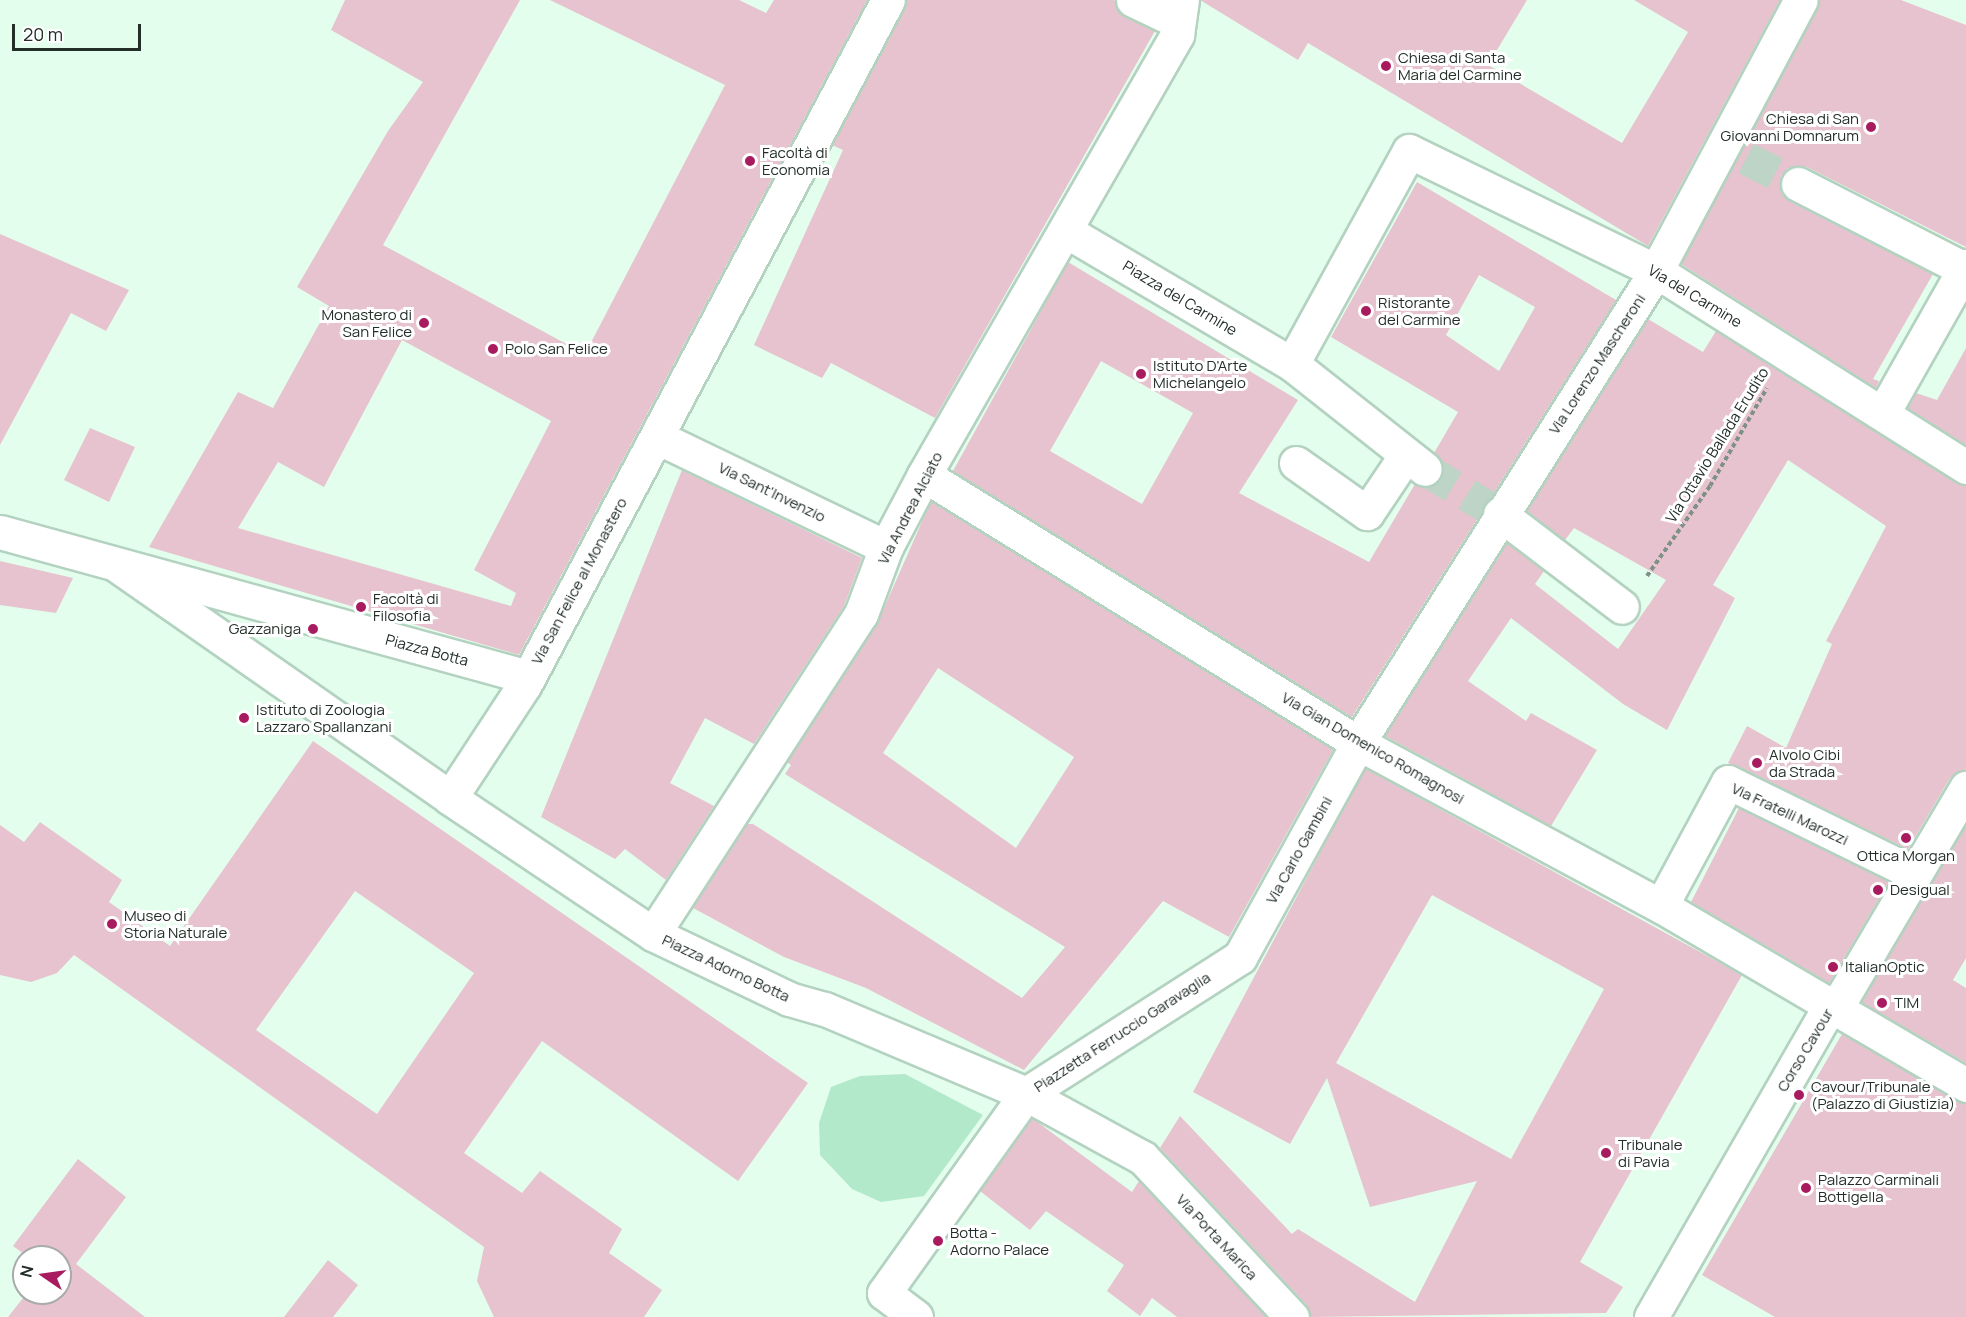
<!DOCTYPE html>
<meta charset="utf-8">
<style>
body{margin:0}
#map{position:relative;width:1966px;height:1317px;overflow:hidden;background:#e4feee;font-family:Manrope,sans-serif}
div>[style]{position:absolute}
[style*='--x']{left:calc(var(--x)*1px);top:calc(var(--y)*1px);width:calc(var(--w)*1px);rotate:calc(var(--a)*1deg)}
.green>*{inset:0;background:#b2e9ca}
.building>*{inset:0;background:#e6c3ce}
.minor-tunnel>*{height:33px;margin-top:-16.5px;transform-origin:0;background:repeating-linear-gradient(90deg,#bdd4c6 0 33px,transparent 0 49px)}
.path>*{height:4px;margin-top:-2px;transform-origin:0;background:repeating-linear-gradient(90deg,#7f9186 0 4.5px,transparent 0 7.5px)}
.roads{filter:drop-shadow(2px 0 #b3d2c0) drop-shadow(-2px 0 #b3d2c0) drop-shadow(0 2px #b3d2c0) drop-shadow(0 -2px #b3d2c0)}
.minor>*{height:33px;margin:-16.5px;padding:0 16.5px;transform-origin:16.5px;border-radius:16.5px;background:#fff}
.dots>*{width:16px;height:16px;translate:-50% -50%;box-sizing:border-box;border:3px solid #fff;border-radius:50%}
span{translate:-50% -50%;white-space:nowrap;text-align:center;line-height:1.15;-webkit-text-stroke:6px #fff;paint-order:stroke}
.poi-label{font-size:15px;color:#222e27}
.left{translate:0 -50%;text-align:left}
.right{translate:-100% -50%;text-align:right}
.street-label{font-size:15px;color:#222e27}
.north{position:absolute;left:12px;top:1245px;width:60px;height:60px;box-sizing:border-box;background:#fff;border:2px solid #a7aba9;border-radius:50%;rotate:283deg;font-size:16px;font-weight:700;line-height:24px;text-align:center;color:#222e27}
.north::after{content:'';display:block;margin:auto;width:21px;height:27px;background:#a81c5f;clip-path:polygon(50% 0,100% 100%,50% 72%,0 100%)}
.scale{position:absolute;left:12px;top:24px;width:129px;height:27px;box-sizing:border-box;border:3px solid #222e27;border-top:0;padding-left:8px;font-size:18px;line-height:21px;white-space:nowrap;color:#222e27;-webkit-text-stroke:4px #fff;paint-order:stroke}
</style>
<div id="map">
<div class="green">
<div style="clip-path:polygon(905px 1074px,983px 1115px,924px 1196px,881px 1202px,852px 1189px,820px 1155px,819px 1123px,831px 1087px,860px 1076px)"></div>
</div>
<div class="building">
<div style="clip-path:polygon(evenodd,345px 0,520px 0,383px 245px,585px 354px,725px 85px,550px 0,739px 0,766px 13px,774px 0,867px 0,519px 655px,149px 547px,238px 392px,273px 408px,329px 306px,297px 287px,388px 131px,423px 82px,331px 30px,345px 0,402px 340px,551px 421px,474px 570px,516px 593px,511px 606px,238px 528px,278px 462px,324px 487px,402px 340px)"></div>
<div style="clip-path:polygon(907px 0,1114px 0,1124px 17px,1155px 31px,935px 418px,831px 363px,822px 378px,754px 345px,843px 150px,832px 145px)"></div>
<div style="clip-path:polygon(1200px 0,1527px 0,1488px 65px,1622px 143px,1688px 32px,1634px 0,1780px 0,1648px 246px,1308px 43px,1298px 60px)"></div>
<div style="clip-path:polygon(1820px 0,1901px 0,1966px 25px,1966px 247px,1807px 167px,1788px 168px,1781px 176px,1782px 194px,1789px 201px,1933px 274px,1873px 379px,1879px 381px,1876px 388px,1681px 264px)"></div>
<div style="clip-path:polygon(evenodd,1417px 182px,1616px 300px,1352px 717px,953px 471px,1068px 262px,1298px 400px,1239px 493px,1369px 562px,1415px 484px,1431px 487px,1440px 480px,1443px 463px,1434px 453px,1458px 412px,1331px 337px,1417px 182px,1479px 275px,1535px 307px,1499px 371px,1446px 335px,1479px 275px,1417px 182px,1101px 361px,1193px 413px,1142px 504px,1050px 451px,1101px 361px)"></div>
<div style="clip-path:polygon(0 234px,129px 290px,106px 331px,71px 313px,0 445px)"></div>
<div style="clip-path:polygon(1648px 319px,1703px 352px,1716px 331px,1966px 486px,1966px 769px,1950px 778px,1908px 849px,1728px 763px,1747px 726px,1786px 748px,1832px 644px,1826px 641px,1886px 526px,1788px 460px,1713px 585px,1735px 598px,1667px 730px,1623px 704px,1511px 618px,1468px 681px,1526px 721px,1531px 713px,1597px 750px,1551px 826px,1385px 736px,1507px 543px,1544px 571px,1535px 584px,1618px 649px,1666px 580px,1574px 528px,1565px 540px,1527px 511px)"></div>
<div style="clip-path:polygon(1966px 348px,1966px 445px,1907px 408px,1916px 393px,1937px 400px)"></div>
<div style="clip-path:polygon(90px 428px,135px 447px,109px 502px,64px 480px)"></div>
<div style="clip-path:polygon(682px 470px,862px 558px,844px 606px,754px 744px,705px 718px,670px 783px,714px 806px,666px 880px,625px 849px,615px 859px,541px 817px)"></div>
<div style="clip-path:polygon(evenodd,931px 501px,1333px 750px,1229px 937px,1163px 901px,1024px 1070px,866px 988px,784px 957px,693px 908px,747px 824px,753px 824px,1022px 998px,1065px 947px,785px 774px,791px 765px,787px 762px,877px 624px,931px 501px,938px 668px,1074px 757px,1016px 848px,883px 753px,938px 668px)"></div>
<div style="clip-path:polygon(0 561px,73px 578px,56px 613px,0 605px)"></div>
<div style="clip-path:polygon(evenodd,313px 741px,808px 1083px,738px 1181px,542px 1041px,464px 1153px,522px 1193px,540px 1171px,622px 1229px,609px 1253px,662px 1290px,644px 1317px,494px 1317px,477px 1281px,484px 1247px,74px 955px,57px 973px,31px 982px,0 975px,0 825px,24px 842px,40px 822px,122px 880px,109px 902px,170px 946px,313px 741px,355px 891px,474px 973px,377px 1114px,256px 1030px,355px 891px)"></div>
<div style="clip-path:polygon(evenodd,1365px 768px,1742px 975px,1580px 1262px,1623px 1287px,1606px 1313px,1310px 1317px,1306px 1304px,1160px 1148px,1180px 1116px,1292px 1234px,1298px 1229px,1415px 1302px,1477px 1181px,1370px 1207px,1327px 1078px,1290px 1144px,1193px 1092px,1365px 768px,1432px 895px,1604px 989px,1511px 1159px,1336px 1063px,1432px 895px)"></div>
<div style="clip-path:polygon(1739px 808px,1889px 882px,1829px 983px,1691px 902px)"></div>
<div style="clip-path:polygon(1966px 825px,1966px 958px,1953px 980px,1966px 988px,1966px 1063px,1861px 1002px)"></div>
<div style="clip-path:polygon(1842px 1034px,1966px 1104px,1966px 1317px,1775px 1317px,1702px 1275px)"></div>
<div style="clip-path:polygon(1032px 1118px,1132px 1192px,1139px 1181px,1266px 1317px,1177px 1317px,1152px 1298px,1140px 1316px,1107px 1291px,1124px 1265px,1046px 1211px,1030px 1230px,980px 1191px)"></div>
<div style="clip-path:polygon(78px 1159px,126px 1197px,76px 1264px,145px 1317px,8px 1317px,27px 1293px,60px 1293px,60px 1257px,28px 1257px,13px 1246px)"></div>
<div style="clip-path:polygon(328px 1260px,358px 1285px,333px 1317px,284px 1317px)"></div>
</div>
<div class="minor-tunnel">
<div style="--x:1746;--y:158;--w:58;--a:26.6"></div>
<div style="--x:1425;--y:469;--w:87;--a:31"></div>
</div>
<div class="path">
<div style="--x:1647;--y:576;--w:110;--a:-55"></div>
<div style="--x:1710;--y:486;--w:113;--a:-59.8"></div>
</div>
<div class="roads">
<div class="minor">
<div style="--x:1133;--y:0;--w:47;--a:25.5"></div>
<div style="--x:1798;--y:184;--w:186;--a:27.1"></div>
<div style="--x:1066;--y:231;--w:262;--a:30.5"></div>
<div style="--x:1292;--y:364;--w:243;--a:-61.2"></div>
<div style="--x:1409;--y:151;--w:275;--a:25.9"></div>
<div style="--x:1656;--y:271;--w:367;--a:32.3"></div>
<div style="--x:1292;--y:364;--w:169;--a:38.3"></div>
<div style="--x:1884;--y:411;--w:167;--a:-60.5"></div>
<div style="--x:657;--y:437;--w:254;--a:25.7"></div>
<div style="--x:1296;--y:463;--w:87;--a:35.2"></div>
<div style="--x:1367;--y:513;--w:70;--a:-56.1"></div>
<div style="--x:924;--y:475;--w:510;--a:31.7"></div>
<div style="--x:1358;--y:743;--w:344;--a:28.3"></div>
<div style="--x:1661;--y:906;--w:354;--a:30.4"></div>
<div style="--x:1500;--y:514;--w:153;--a:37.3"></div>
<div style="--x:0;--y:532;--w:548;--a:15.36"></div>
<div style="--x:118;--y:566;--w:405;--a:34.9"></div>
<div style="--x:450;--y:798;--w:136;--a:-56.7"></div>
<div style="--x:525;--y:684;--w:774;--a:-62.05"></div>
<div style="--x:450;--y:798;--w:244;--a:33.8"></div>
<div style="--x:653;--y:934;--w:151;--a:25.5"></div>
<div style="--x:789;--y:999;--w:37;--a:16"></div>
<div style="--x:825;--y:1009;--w:218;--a:22.9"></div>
<div style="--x:1026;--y:1094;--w:133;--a:28.7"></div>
<div style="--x:1143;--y:1158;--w:218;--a:46.9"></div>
<div style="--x:1661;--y:906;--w:141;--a:-61.6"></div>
<div style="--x:1728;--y:782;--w:207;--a:26.1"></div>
<div style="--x:653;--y:934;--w:382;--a:-57"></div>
<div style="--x:861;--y:614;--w:72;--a:-69.5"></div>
<div style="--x:886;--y:547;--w:81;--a:-62.2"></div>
<div style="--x:924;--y:475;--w:508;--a:-60.1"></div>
<div style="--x:1177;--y:35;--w:35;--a:-82"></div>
<div style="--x:916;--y:1317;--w:40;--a:-143"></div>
<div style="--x:884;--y:1293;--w:244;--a:-54.5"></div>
<div style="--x:1026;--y:1094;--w:254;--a:-32.6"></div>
<div style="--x:1240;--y:957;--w:244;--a:-61.1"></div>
<div style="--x:1358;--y:743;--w:558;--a:-57.73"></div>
<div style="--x:1656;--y:271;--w:307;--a:-61.9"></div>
<div style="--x:1651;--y:1317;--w:357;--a:-60.1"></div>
<div style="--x:1829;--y:1007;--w:18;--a:-38"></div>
<div style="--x:1843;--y:996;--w:242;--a:-59.4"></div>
</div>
</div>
<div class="dots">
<div style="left:1386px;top:66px;background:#a81c5f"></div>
<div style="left:1871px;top:127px;background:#a81c5f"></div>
<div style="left:750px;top:161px;background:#a81c5f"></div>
<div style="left:1366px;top:311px;background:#a81c5f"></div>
<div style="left:424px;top:323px;background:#a81c5f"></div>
<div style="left:493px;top:349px;background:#a81c5f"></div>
<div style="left:1141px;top:374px;background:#a81c5f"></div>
<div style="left:361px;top:607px;background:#a81c5f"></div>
<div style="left:313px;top:629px;background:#a81c5f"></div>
<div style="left:244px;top:718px;background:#a81c5f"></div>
<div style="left:1757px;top:763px;background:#a81c5f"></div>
<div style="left:1906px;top:838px;background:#a81c5f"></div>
<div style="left:1878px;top:890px;background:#a81c5f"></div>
<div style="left:112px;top:924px;background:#a81c5f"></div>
<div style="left:1833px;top:967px;background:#a81c5f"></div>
<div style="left:1882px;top:1003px;background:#a81c5f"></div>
<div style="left:1799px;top:1095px;background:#a81c5f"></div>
<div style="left:1606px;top:1153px;background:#a81c5f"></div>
<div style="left:1806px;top:1188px;background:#a81c5f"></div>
<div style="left:938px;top:1241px;background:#a81c5f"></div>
</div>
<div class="poi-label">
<span class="left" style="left:1398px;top:66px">Chiesa di Santa<br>Maria del Carmine</span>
<span class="right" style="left:1859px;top:127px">Chiesa di San<br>Giovanni Domnarum</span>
<span class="left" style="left:762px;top:161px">Facoltà di<br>Economia</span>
<span class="left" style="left:1378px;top:311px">Ristorante<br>del Carmine</span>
<span class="right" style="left:412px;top:323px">Monastero di<br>San Felice</span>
<span class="left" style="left:505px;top:349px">Polo San Felice</span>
<span class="left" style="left:1153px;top:374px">Istituto D'Arte<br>Michelangelo</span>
<span class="left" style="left:373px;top:607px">Facoltà di<br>Filosofia</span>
<span class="right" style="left:301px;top:629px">Gazzaniga</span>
<span class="left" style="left:256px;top:718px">Istituto di Zoologia<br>Lazzaro Spallanzani</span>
<span class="left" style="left:1769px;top:763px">Alvolo Cibi<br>da Strada</span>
<span style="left:1906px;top:856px">Ottica Morgan</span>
<span class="left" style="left:1890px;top:890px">Desigual</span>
<span class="left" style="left:124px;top:924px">Museo di<br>Storia Naturale</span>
<span class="left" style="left:1845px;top:967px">ItalianOptic</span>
<span class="left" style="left:1894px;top:1003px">TIM</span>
<span class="left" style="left:1811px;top:1095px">Cavour/Tribunale<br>(Palazzo di Giustizia)</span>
<span class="left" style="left:1618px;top:1153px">Tribunale<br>di Pavia</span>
<span class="left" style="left:1818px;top:1188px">Palazzo Carminali<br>Bottigella</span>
<span class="left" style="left:950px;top:1241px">Botta -<br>Adorno Palace</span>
</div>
<div class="street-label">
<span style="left:1695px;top:296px;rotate:31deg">Via del Carmine</span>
<span style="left:1180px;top:298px;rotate:31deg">Piazza del Carmine</span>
<span style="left:1597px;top:364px;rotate:-57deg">Via Lorenzo Mascheroni</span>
<span style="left:1717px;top:445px;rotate:-58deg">Via Ottavio Ballada Erudito</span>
<span style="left:772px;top:492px;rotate:26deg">Via Sant'Invenzio</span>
<span style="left:910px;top:508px;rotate:-63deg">Via Andrea Alciato</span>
<span style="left:579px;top:581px;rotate:-62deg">Via San Felice al Monastero</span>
<span style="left:427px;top:650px;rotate:15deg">Piazza Botta</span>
<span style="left:1373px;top:748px;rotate:30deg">Via Gian Domenico Romagnosi</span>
<span style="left:1790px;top:814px;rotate:25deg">Via Fratelli Marozzi</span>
<span style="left:1299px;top:850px;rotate:-61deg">Via Carlo Gambini</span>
<span style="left:726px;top:968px;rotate:25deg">Piazza Adorno Botta</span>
<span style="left:1122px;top:1032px;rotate:-33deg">Piazzetta Ferruccio Garavaglia</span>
<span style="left:1805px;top:1050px;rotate:-59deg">Corso Cavour</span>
<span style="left:1217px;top:1237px;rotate:47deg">Via Porta Marica</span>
</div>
<div class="north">N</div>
<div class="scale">20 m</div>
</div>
